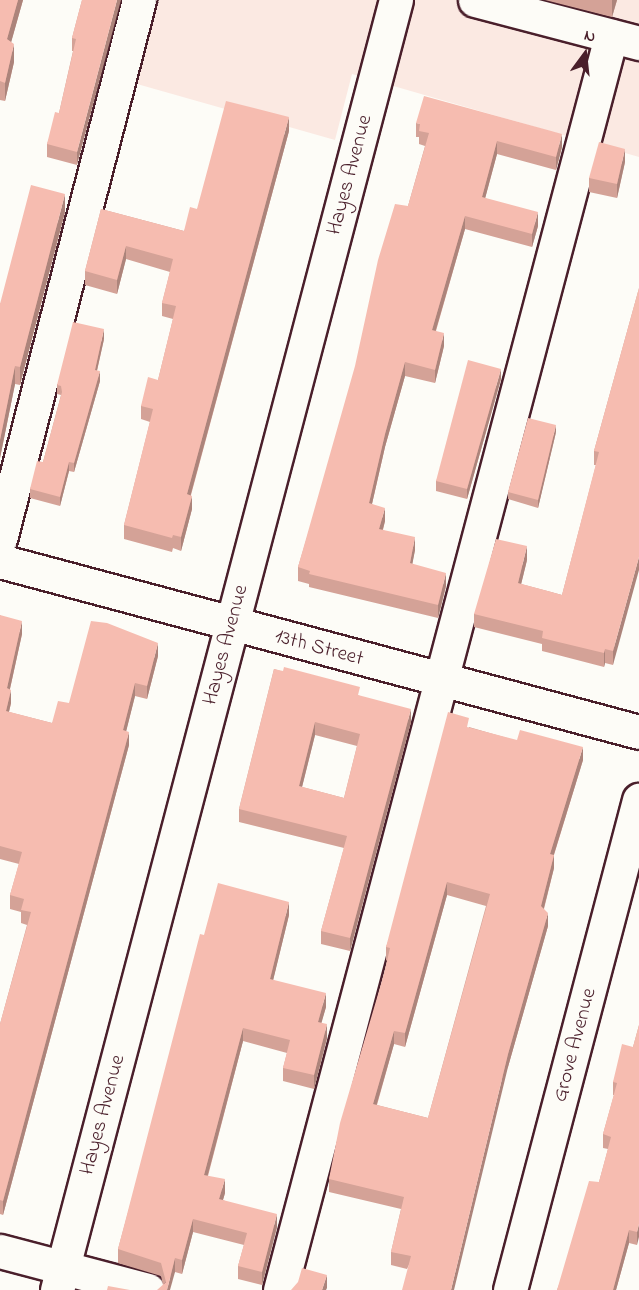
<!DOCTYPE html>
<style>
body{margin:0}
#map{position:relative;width:639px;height:1290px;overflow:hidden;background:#fdfcf7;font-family:"Indie Flower",sans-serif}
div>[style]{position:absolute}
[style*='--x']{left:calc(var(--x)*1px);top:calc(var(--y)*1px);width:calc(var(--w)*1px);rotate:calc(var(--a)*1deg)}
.built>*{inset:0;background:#fbe9e2}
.roads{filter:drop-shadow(2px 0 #4a1f2b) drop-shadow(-2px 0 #4a1f2b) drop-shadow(0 2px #4a1f2b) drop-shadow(0 -2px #4a1f2b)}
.minor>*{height:33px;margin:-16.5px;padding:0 16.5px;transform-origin:16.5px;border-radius:16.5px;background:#fdfcf7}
.wall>*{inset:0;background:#d4a297}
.shaded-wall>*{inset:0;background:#ac847b}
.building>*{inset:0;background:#f6bcb0}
span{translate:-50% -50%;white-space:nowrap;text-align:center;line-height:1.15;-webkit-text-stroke:4.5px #fdfcf7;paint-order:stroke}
.street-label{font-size:21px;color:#4a1f2b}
.north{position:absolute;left:555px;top:24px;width:60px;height:60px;-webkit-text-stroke:4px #fdfcf7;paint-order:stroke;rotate:15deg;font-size:16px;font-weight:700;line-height:24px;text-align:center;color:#4a1f2b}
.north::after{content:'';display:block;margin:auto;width:21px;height:27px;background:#4a1f2b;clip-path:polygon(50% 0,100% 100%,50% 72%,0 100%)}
</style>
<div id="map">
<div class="built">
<div style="clip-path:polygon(150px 0,639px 0,639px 157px,352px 74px,335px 140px,130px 82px)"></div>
</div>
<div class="roads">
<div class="minor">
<div style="--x:475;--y:0;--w:170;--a:14.7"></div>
<div style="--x:0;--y:539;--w:557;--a:-75.54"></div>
<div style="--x:0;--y:561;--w:661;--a:14.98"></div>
<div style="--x:0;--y:1251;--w:153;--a:14.8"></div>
<div style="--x:57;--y:1290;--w:1334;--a:-75.28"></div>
<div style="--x:280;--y:1290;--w:1297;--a:-75.21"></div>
<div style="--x:510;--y:1290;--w:507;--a:-75.25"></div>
</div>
</div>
<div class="wall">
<div style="clip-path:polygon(0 0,23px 0,11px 42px,14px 62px,5px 101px,0 100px)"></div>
<div style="clip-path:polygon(82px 0,77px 165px,47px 157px,47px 144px,59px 113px,73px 51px,72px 51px,72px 38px)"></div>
<div style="clip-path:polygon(545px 0,617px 0,612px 17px)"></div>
<div style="clip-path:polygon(416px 123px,562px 147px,556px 170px,497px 154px,485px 198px,538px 226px,532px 247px,465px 229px,436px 331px,444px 346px,435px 383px,405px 376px,385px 447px,372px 504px,385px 521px,383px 530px,415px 550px,412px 564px,446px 586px,438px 618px,309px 587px,309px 584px,298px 581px,298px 567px,408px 206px,425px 146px,419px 144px,419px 137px,416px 137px)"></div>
<div style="clip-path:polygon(289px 131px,191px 495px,192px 509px,181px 551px,173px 548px,172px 552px,124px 539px,124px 525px,150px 422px,141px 419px,141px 406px,158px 380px,173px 319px,162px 316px,162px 303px,170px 272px,126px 259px,117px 294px,85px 285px,85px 271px,101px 209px,184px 231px,197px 209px)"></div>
<div style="clip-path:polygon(625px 162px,617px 198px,589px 192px,589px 178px)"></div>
<div style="clip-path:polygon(65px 212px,20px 385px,15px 384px,0 458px,0 304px)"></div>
<div style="clip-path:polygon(639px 288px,613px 665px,605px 663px,604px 667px,542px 651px,542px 644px,474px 627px,474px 614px,527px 560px,521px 584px,562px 595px,596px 465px,594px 465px,594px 451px)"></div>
<div style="clip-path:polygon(104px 339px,97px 371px,100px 381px,74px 472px,69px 471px,60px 506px,30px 498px,30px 489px,43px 462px,61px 395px,57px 394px,57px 385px)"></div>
<div style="clip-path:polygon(501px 379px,467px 499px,436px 491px,436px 481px)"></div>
<div style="clip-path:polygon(556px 432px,538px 508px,508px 499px,508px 492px)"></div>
<div style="clip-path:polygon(0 615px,22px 634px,10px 689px,11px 703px,9px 712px,52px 723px,69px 703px,158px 656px,147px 699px,135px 696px,126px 731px,129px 745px,3px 1215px,0 1214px,0 1024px,27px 925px,21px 923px,21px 912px,10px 909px,10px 895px,19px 864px,0 859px)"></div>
<div style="clip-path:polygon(evenodd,274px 669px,360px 696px,411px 722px,350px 951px,321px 944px,321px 931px,344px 848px,239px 822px,239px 809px,274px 669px,315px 735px,357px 746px,344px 798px,302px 787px,315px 735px)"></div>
<div style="clip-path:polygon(evenodd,469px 727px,583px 760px,554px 855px,554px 868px,544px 909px,548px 926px,508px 1067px,407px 1269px,391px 1265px,391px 1252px,401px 1209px,329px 1192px,329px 1179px,384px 974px,387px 961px,386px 960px,386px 947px,469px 727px,447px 895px,486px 906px,428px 1118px,377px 1105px,394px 1044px,405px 1047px,447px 895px)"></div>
<div style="clip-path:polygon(289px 915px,273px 980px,326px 1007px,321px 1023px,327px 1038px,314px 1089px,283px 1081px,283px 1068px,287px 1053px,243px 1041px,208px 1176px,225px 1193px,223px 1200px,277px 1227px,262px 1285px,238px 1279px,238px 1266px,244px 1245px,193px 1232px,182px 1274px,175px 1272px,163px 1285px,161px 1276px,118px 1263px,118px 1249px,204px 935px)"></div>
<div style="clip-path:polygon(639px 1025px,637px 1245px,629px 1243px,616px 1290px,557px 1290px,599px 1182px,608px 1149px,603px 1148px,603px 1134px,614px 1095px,613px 1095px,613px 1082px,633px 1047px)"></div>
</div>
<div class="shaded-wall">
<div style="clip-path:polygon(18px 0,23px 0,7px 57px,7px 39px)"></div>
<div style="clip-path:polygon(117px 0,121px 0,77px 165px,77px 152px)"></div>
<div style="clip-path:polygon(612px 0,617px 0,612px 17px)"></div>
<div style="clip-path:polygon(14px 44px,14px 62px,5px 101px,5px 83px)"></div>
<div style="clip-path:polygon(289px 117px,289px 131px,187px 508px,187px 494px)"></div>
<div style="clip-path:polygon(562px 134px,562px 147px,556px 170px,556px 157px)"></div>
<div style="clip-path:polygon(497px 141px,497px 154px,482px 210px,482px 197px)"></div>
<div style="clip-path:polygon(625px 149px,625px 162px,617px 198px,617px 184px)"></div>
<div style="clip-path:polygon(65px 194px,65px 212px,20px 385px,20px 367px)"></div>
<div style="clip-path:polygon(538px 212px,538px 226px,532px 247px,532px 234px)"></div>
<div style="clip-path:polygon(465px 216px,465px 229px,432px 343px,432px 330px)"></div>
<div style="clip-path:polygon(126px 246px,126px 259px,117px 294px,117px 280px)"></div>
<div style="clip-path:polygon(104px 329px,104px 339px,95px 379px,95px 370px)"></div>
<div style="clip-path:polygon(444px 333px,444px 346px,435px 383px,435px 370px)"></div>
<div style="clip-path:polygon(405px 362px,405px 376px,385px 447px,369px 517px,369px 503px,385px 434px)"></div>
<div style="clip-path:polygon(15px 366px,15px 384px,0 458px,0 440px)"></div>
<div style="clip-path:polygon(501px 369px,501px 379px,467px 499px,467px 489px)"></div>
<div style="clip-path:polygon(100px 371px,100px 381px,74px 472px,74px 463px)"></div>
<div style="clip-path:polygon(556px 425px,556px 432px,538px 508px,538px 500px)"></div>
<div style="clip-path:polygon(69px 462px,69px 471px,60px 506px,60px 497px)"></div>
<div style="clip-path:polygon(192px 496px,192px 509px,181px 551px,181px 537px)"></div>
<div style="clip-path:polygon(385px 508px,385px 521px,379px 543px,379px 529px)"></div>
<div style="clip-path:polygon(415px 537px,415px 550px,410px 577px,410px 563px)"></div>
<div style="clip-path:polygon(527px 546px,527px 560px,518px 597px,518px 583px)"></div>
<div style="clip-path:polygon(639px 557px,639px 570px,613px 665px,613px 651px)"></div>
<div style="clip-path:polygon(446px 573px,446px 586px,438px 618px,438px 605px)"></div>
<div style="clip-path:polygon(22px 621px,22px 634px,7px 702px,7px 688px)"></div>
<div style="clip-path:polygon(158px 643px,158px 656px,147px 699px,147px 686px)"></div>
<div style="clip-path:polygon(605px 649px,605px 663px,604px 667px,604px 653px)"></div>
<div style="clip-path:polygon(135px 683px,135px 696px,123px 744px,123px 730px)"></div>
<div style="clip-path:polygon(11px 690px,11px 703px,6px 724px,6px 711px)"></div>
<div style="clip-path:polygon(411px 709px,411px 722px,350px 951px,350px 938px)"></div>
<div style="clip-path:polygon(315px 722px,315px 735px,299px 799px,299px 786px)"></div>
<div style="clip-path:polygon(129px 732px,129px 745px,3px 1215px,3px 1201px)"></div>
<div style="clip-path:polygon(583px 747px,583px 760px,550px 867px,550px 854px)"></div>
<div style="clip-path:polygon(554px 855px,554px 868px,541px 919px,541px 906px)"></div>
<div style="clip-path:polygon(447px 882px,447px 895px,405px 1047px,405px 1033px)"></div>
<div style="clip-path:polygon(289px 902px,289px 915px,270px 993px,270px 979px)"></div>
<div style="clip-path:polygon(548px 913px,548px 926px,508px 1067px,454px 1290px,451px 1290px,508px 1054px)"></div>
<div style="clip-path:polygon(326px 993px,326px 1007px,318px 1035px,318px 1022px)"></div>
<div style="clip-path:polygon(327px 1024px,327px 1038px,314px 1089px,314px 1075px)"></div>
<div style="clip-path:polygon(243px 1028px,243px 1041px,204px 1189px,204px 1175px)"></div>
<div style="clip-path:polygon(394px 1031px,394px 1044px,373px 1117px,373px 1104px)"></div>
<div style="clip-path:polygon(225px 1179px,225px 1193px,219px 1213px,219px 1199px)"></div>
<div style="clip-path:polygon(277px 1214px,277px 1227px,262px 1285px,262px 1272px)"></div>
<div style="clip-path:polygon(193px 1219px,193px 1232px,182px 1274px,182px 1260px)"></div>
<div style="clip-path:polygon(639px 1224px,639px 1237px,637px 1245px,637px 1232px)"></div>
<div style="clip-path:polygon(629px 1230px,629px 1243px,616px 1290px,613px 1290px)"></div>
<div style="clip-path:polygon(175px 1258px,175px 1272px,170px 1290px,167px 1290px)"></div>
<div style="clip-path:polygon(327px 1275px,327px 1288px,326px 1290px,322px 1290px)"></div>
</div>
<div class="building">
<div style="clip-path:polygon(0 0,18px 0,7px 39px,14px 44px,5px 83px,0 81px)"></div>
<div style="clip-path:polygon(82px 0,117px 0,77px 152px,47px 144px,55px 112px,59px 113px,76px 39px,72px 38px)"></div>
<div style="clip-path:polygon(424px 96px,562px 134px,556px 157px,497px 141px,482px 197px,538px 212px,532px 234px,465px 216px,432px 330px,444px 333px,435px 370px,405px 362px,385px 434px,369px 503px,385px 508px,379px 529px,415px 537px,410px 563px,446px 573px,438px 605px,309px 574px,310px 571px,298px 567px,355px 366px,378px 260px,395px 204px,408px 206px,429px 133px,419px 131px,420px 124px,416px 123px)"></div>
<div style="clip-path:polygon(226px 101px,289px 117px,187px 494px,192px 496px,181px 537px,173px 535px,172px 538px,124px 525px,153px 409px,141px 406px,148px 377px,158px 380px,176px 306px,162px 303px,173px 259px,126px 246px,117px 280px,85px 271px,101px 209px,184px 231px,190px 207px,197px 209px)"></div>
<div style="clip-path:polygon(599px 142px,625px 149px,617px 184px,589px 178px)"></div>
<div style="clip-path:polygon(31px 185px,65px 194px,20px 367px,15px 366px,0 440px,0 304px)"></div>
<div style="clip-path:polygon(639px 288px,639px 557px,613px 651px,605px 649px,604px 653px,542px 638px,543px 631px,474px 614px,496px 539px,527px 546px,518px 583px,562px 595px,599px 452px,594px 451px)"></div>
<div style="clip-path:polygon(73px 322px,104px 329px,95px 370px,100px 371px,74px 463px,69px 462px,60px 497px,30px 489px,37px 461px,43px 462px,62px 392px,61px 386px,57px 385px)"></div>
<div style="clip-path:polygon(468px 360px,501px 369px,467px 489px,436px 481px)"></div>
<div style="clip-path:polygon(528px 418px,556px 425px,538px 500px,508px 492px)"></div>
<div style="clip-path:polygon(0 615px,22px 621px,7px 688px,11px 690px,6px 711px,52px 723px,58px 701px,69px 703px,91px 621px,107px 623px,158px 643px,147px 686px,135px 683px,123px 730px,129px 732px,3px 1201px,0 1200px,0 1024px,31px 912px,21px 910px,24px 899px,10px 895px,22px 852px,0 846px)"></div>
<div style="clip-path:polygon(evenodd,284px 667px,360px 687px,358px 695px,411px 709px,350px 938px,321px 931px,347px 836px,239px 809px,274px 669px,283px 671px,284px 667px,315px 722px,360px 734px,344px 798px,299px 786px,315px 722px)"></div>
<div style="clip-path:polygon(evenodd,448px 712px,469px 718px,467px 727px,517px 740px,520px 730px,583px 747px,550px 854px,554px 855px,541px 906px,548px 913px,508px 1054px,451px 1290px,402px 1290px,411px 1256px,391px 1252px,404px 1197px,329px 1179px,340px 1123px,384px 974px,390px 948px,386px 947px,448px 712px,447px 882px,490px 894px,428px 1118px,373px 1104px,394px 1031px,405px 1033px,447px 882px)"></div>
<div style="clip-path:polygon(218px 883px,289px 902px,270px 979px,326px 993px,318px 1022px,327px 1024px,314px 1075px,283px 1068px,290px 1040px,243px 1028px,204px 1175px,225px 1179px,219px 1199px,277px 1214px,262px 1272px,238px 1266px,247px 1233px,193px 1219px,182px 1260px,175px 1258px,167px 1290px,157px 1290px,166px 1282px,161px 1263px,118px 1249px,200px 934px,204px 935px)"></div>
<div style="clip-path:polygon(639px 1025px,639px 1224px,637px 1232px,629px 1230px,613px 1290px,557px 1290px,589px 1181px,599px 1182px,611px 1137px,603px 1134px,617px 1083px,613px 1082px,622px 1044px,633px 1047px)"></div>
<div style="clip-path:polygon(302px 1268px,327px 1275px,322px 1290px,291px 1290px,298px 1282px)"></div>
<div style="clip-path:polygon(108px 1286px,130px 1290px,107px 1290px)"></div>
</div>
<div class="street-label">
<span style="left:350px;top:175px;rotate:-75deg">Hayes Avenue</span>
<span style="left:226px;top:645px;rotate:-75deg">Hayes Avenue</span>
<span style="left:319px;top:648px;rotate:15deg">13th Street</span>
<span style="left:575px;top:1045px;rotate:-75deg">Grove Avenue</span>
<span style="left:103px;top:1115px;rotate:-75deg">Hayes Avenue</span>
</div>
<div class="north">N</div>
</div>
